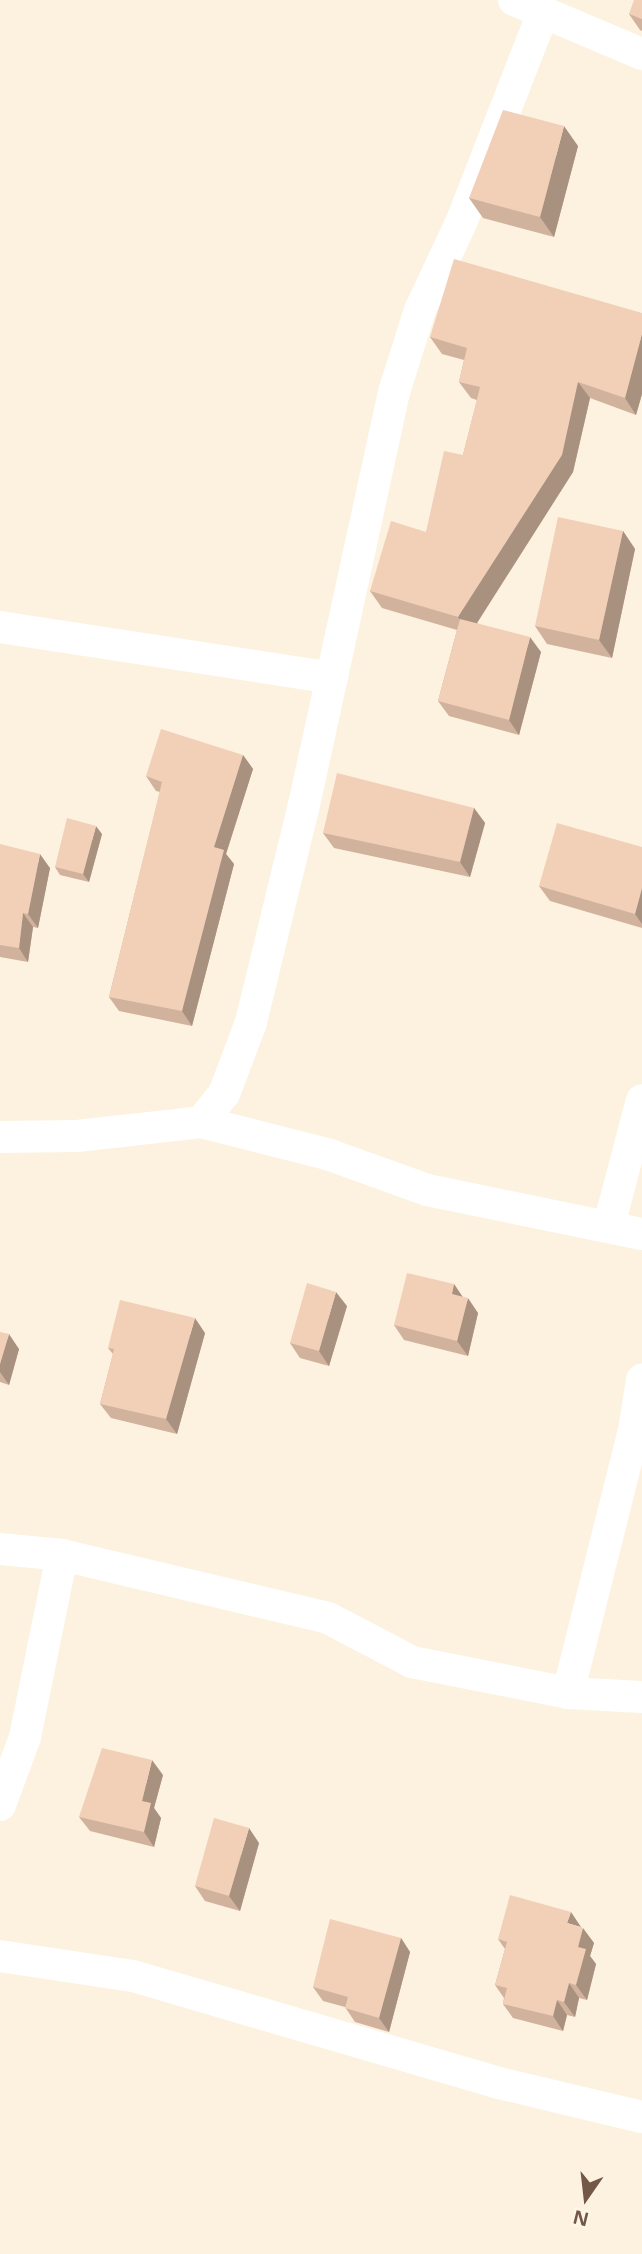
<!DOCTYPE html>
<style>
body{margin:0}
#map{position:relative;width:642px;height:2254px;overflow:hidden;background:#fcf2df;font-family:"Noto Sans",sans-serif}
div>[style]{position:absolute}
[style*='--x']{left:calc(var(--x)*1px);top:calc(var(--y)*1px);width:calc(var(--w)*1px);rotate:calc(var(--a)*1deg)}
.minor>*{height:32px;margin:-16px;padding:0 16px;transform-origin:16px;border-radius:16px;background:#fff}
.wall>*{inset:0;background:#d0b29d}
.shaded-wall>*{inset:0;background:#a99180}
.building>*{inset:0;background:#f2cfb7}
span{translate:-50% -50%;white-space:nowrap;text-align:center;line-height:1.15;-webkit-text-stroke:5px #fff6e6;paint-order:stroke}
.north{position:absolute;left:551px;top:2163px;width:70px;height:70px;-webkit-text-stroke:5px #fff6e6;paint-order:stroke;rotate:194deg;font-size:19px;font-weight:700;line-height:28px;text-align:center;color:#735747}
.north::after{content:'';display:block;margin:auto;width:24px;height:32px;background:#735747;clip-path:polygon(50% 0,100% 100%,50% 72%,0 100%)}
</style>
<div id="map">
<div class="minor">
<div style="--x:514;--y:0;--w:139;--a:22.9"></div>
<div style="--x:0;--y:627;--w:336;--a:8.7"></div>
<div style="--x:201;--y:1122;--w:36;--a:-51"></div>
<div style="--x:224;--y:1094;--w:77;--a:-69.4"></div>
<div style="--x:251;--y:1022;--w:223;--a:-76.3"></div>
<div style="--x:304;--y:805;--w:423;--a:-77.7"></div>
<div style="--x:394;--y:392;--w:86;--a:-72.4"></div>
<div style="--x:420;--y:310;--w:96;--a:-64.8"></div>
<div style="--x:461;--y:223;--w:223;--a:-68.7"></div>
<div style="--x:0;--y:1137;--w:77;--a:-0.7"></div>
<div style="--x:77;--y:1136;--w:125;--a:-6.4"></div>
<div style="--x:201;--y:1122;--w:133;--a:14.3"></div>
<div style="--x:330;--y:1155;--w:103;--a:19.8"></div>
<div style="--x:427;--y:1190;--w:219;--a:11.6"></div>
<div style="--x:609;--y:1225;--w:129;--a:-75.2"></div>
<div style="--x:0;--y:1549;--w:62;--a:5.5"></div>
<div style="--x:62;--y:1555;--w:273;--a:13.3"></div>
<div style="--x:328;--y:1618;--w:95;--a:27.6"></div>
<div style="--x:412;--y:1662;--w:159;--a:11.2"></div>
<div style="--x:568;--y:1693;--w:74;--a:3.1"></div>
<div style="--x:568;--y:1693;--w:270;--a:-75.9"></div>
<div style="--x:634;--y:1431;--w:52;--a:-81.1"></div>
<div style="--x:0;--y:1805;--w:72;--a:-69.8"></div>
<div style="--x:25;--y:1737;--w:186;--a:-78.5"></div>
<div style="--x:0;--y:1956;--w:134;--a:8.6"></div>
<div style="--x:133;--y:1976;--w:381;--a:16.3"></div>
<div style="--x:499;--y:2083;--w:147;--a:13.4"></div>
</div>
<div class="wall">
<div style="clip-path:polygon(642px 0,642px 31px,640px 30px,629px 14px)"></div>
<div style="clip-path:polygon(578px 146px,554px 237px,483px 218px,469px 198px)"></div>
<div style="clip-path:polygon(642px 313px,642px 394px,636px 415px,590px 398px,573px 472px,477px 623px,541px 652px,519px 735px,449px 716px,438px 701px,457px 630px,382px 608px,370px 591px,426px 532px,463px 455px,477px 400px,471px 398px,459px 382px,464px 360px,442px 354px,430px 337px)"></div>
<div style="clip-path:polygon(623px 531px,635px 549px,612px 658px,547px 644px,535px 626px)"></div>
<div style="clip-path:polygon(243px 755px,253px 769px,226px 854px,234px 864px,192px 1026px,119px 1011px,109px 997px,160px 792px,156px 791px,146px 776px)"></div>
<div style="clip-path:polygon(474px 808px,485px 823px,470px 877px,334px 848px,323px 833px)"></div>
<div style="clip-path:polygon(102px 834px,89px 882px,60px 875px,55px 867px)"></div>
<div style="clip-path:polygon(0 844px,50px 868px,38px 928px,33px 927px,28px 962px,0 957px)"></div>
<div style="clip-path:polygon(642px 847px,642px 928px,550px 901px,539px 886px)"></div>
<div style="clip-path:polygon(454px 1284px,462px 1296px,478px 1313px,468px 1356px,404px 1340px,394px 1325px)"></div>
<div style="clip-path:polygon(347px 1306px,329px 1366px,300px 1358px,290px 1343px)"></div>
<div style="clip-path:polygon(0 1332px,19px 1349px,9px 1385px,0 1382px)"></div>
<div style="clip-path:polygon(205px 1333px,177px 1434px,111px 1418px,100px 1404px,113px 1354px,108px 1348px)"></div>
<div style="clip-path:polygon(163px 1775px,154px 1808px,161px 1818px,154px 1847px,90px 1831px,79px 1817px)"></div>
<div style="clip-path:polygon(259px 1843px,240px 1911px,205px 1901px,195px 1886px)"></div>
<div style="clip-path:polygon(581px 1927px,594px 1943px,590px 1956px,596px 1964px,587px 2000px,579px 1998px,575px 2017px,567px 2015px,563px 2031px,513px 2018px,503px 2004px,504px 1998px,495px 1985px,505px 1949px,498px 1939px)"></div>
<div style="clip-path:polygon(401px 1938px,410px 1952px,389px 2032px,355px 2022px,345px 2007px,323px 2001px,313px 1987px)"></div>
</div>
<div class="shaded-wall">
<div style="clip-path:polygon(564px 126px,578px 146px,554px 237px,540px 217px)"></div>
<div style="clip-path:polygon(642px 334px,642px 394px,636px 415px,625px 398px)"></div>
<div style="clip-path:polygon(578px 382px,590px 398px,573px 472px,470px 634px,458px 617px)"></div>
<div style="clip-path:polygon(623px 531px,635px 549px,612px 658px,599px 640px)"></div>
<div style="clip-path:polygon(530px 637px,541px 652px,519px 735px,509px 720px)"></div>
<div style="clip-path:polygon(243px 755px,253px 769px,226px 854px,234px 864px,192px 1026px,182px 1011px,214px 847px)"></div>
<div style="clip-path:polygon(474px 808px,485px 823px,470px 877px,460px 862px)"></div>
<div style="clip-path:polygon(96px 826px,102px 834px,89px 882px,83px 874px)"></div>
<div style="clip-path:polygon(40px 854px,50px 868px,38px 928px,28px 914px)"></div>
<div style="clip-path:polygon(642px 888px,642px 924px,635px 914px)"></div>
<div style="clip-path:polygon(23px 913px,33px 927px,28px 962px,19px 948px)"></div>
<div style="clip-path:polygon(454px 1284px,464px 1299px,452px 1294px)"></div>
<div style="clip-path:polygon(336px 1292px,347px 1306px,329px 1366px,319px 1351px)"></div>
<div style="clip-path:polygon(468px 1298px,478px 1313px,468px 1356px,457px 1341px)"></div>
<div style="clip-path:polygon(195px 1318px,205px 1333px,177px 1434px,166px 1419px)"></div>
<div style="clip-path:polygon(9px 1334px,19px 1349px,9px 1385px,0 1372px,0 1364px)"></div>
<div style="clip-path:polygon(152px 1760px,163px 1775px,154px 1808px,161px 1818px,154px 1847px,144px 1832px,142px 1801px)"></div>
<div style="clip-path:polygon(249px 1828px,259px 1843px,240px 1911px,229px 1896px)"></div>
<div style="clip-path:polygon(571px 1912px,581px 1927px,567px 1923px)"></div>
<div style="clip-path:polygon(583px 1928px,594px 1943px,590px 1956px,596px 1964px,587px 2000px,576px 1985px,578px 1947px)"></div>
<div style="clip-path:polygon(401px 1938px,410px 1952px,389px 2032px,379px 2018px)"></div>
<div style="clip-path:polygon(569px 1983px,579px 1998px,575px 2017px,564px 2002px)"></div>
<div style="clip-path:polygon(557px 2000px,567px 2015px,563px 2031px,553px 2016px)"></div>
</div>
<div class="building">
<div style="clip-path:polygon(634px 0,642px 0,642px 19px,629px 14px)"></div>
<div style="clip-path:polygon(503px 110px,564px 126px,540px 217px,469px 198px)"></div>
<div style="clip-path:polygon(454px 259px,642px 313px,642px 334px,625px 398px,578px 382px,562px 455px,458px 617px,370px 591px,391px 521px,426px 532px,444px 451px,463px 455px,480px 387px,459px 382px,467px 348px,430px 337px)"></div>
<div style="clip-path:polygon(558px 517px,623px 531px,599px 640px,535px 626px)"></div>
<div style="clip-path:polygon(460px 619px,530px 637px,509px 720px,438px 701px)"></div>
<div style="clip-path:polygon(161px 729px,243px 755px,214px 847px,224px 850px,182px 1011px,109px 997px,162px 782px,146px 776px)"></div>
<div style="clip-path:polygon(337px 773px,474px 808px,460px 862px,323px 833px)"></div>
<div style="clip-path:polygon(67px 818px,96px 826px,83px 874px,55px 867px)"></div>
<div style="clip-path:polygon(557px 823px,642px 847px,642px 888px,635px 914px,539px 886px)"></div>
<div style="clip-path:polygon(0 844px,40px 854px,28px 914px,23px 913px,19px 948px,0 945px)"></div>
<div style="clip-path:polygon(407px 1273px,454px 1284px,452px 1294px,468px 1298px,457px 1341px,394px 1325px)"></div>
<div style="clip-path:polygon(307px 1283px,336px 1292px,319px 1351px,290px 1343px)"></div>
<div style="clip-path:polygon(120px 1300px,195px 1318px,166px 1419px,100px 1404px,114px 1349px,108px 1348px)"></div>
<div style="clip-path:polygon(0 1332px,9px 1334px,0 1364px)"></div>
<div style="clip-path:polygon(102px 1748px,152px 1760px,142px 1801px,151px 1803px,144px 1832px,79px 1817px)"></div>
<div style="clip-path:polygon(214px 1818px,249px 1828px,229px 1896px,195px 1886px)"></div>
<div style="clip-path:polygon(510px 1895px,571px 1912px,567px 1923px,583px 1928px,578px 1947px,586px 1949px,576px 1985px,569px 1983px,564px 2002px,557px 2000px,553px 2016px,503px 2004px,507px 1988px,495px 1985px,507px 1942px,498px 1939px)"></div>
<div style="clip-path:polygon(330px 1919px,401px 1938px,379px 2018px,345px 2008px,348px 1997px,313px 1987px)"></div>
</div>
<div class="north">N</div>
</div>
